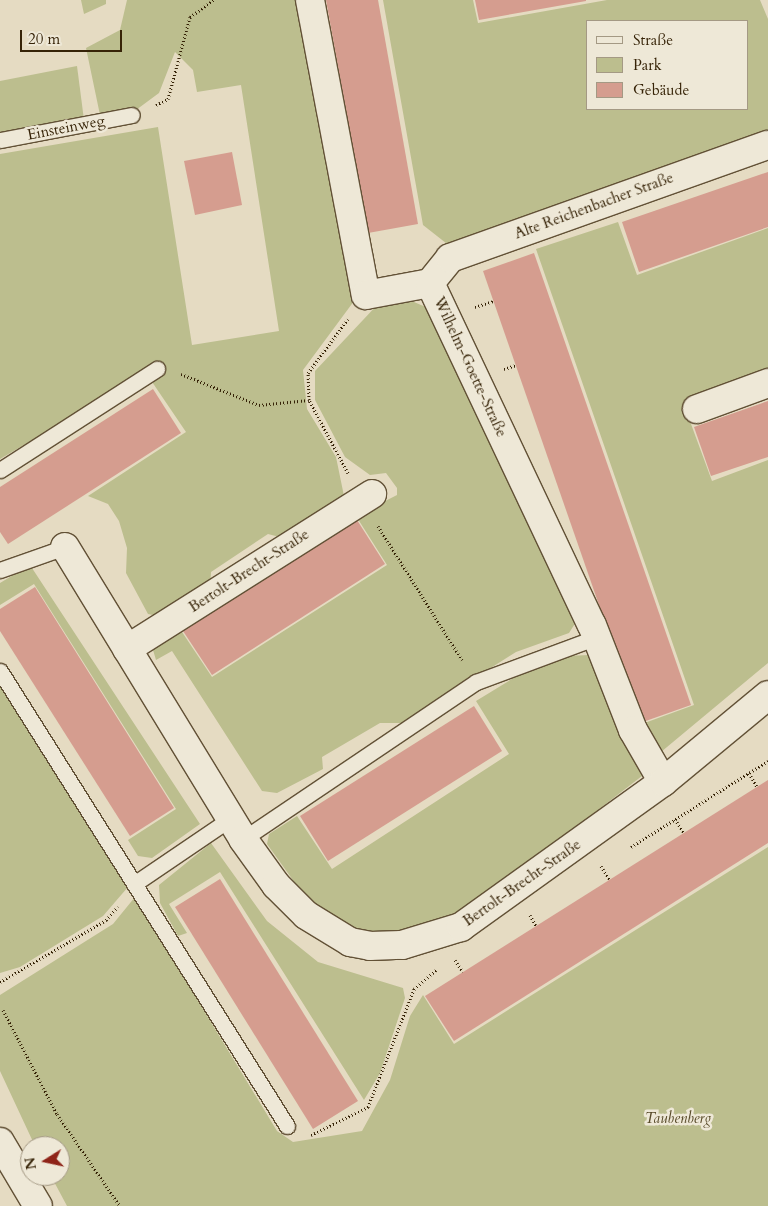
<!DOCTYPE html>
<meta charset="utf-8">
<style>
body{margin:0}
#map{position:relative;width:768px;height:1206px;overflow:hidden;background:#e5dbc2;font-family:Cardo,serif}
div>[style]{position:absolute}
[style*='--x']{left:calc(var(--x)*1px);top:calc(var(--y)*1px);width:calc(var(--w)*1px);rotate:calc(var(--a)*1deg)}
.green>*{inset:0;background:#bcbe8e}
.building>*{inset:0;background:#d59d8f}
.path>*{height:3px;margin-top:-1.5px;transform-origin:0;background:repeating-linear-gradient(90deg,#362307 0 1px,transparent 0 3.5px)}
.roads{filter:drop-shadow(1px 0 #625136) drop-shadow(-1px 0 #625136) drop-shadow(0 1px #625136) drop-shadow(0 -1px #625136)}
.lane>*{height:15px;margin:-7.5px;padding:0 7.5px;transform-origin:7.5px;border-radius:7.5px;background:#eee8d7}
.street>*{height:28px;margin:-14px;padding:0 14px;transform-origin:14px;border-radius:14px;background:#eee8d7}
span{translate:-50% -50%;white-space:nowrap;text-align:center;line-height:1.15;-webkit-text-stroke:5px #eee8d7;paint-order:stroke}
.street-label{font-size:15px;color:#362307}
.park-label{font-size:15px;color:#584a29;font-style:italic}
.legend{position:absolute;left:586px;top:20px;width:162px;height:90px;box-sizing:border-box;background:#eee8d7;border:1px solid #a49984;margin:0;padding:6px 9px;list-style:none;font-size:15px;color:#362307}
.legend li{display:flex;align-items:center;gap:10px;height:25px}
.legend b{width:25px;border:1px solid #a49984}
.north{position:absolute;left:20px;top:1136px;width:50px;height:50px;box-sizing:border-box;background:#eee8d7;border:1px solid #a49984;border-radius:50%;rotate:260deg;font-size:14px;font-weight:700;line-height:20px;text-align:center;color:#362307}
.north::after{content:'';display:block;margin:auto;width:18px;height:22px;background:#8f2418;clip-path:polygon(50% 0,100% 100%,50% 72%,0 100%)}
.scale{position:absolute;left:20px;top:30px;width:102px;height:22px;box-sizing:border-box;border:2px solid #362307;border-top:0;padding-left:6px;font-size:15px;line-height:18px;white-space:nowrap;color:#362307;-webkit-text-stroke:4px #eee8d7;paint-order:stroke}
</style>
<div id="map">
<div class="green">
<div style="clip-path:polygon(81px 0,106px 0,106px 4px,84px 14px)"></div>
<div style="clip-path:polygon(127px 0,304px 0,357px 297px,303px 370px,307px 409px,336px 457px,344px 496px,287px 539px,268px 534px,211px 572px,210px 588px,158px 616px,148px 614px,126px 573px,127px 548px,119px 521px,108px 504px,88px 496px,186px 432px,146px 373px,0 459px,0 154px,158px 127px,192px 345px,279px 331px,241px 85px,197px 92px,193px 70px,175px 52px,159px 93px,136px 110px,100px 115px,86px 48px,120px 30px)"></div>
<div style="clip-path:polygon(evenodd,383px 0,473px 0,478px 23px,607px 0,760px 0,768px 19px,768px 132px,451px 247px,423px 225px,383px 0,587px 21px,747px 21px,747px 109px,587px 109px,587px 21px)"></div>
<div style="clip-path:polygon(77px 66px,84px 120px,0 134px,0 81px)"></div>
<div style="clip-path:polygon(618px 222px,637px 275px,768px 228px,768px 377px,684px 405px,712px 481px,768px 460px,768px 663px,661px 752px,639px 725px,694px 705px,536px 249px)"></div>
<div style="clip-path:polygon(400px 296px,428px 308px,576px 622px,569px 633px,516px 652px,404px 723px,380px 723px,322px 757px,323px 769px,277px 793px,262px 791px,172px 651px,156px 660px,153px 650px,160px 634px,180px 629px,212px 677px,387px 565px,356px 516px,397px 495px,397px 488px,386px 473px,370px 475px,345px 457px,315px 400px,315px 371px,379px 303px)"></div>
<div style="clip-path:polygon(30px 565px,200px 824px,152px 858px,138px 856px,128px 840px,176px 809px,34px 584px,0 605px,0 583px)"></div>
<div style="clip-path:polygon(590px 655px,642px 776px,490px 893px,457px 913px,405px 931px,371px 933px,338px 925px,313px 908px,267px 844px,269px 834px,297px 816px,332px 869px,509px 754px,476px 701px,520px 674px,564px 656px)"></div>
<div style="clip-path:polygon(0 684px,128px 887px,103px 916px,20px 967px,0 973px)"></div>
<div style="clip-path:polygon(211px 843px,267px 921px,318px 962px,403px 988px,405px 998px,380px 1073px,364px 1100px,220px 872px,169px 904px,187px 933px,178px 936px,160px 903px,159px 885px)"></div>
<div style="clip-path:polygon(768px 847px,768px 1206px,67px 1206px,51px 1176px,60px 1176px,60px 1146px,35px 1146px,0 1071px,0 995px,113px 924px,135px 897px,277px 1131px,293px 1142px,362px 1131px,390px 1080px,410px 1016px,423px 995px,454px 1044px)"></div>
</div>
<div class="building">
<div style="clip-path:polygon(326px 0,378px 0,418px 224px,368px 233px)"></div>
<div style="clip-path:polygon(475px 0,586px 0,586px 1px,479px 20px)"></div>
<div style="clip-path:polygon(232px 152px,242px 205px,195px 215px,184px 161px)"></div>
<div style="clip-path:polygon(768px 172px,768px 227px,639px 272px,622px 222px)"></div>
<div style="clip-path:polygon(534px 253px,691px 705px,640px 723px,483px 271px)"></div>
<div style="clip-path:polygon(153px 389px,181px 433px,8px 544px,0 532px,0 487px)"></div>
<div style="clip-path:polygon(768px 401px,768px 457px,711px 476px,694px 427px)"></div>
<div style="clip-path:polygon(357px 520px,385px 564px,212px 675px,183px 631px)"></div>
<div style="clip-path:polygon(35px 587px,174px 808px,130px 836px,0 631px,0 609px)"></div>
<div style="clip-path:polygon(474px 706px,502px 751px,328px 861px,300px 816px)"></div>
<div style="clip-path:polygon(768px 780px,768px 843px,454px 1041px,425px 996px)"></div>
<div style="clip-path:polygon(220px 879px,358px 1101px,313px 1129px,175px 907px)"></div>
</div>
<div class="path">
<div style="--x:156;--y:105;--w:13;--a:-27"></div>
<div style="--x:168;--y:99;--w:85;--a:-75"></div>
<div style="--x:190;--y:17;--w:29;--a:-36"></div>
<div style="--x:475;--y:307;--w:19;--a:-18"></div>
<div style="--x:504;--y:369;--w:13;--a:-18"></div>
<div style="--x:181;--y:374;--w:84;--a:21.7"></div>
<div style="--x:259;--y:405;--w:50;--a:-5.7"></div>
<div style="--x:348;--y:473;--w:83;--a:-118.1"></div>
<div style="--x:309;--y:400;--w:27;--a:-92"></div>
<div style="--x:308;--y:373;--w:67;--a:-53.5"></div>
<div style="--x:378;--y:526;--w:158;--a:57.9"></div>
<div style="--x:749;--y:773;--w:16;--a:60"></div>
<div style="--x:675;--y:819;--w:17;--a:57"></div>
<div style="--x:631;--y:847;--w:162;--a:-32.1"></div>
<div style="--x:601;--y:866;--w:17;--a:57"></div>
<div style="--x:530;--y:915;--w:13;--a:61"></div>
<div style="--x:455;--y:960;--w:14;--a:56"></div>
<div style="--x:0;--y:982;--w:123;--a:-30.3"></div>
<div style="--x:106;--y:920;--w:18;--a:-49"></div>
<div style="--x:3;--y:1010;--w:117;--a:62.6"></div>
<div style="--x:57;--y:1114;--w:112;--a:55.6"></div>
<div style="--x:311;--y:1135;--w:64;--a:-26.2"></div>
<div style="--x:368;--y:1107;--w:127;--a:-68.7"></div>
<div style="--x:414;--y:989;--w:30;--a:-41"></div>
</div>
<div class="roads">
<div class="lane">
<div style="--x:0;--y:140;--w:134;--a:-10.7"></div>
<div style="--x:0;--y:470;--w:187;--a:-32.8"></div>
<div style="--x:0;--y:570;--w:69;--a:-19.5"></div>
<div style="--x:0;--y:671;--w:538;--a:57.76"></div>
<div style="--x:243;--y:839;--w:281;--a:-34"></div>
<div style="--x:476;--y:682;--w:129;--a:-20.4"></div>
<div style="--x:134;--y:884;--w:117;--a:-34.2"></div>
</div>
<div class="street">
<div style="--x:310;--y:0;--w:300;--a:79.3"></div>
<div style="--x:366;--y:295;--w:65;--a:-10.6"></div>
<div style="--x:430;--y:283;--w:378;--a:64.7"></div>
<div style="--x:592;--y:625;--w:113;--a:68.7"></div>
<div style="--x:633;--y:730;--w:60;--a:60"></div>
<div style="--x:430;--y:283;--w:32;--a:-51"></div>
<div style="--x:450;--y:258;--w:337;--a:-19.6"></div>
<div style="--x:697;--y:409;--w:76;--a:-20.1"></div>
<div style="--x:65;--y:547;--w:342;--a:58.6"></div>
<div style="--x:243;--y:839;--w:57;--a:54.3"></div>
<div style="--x:276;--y:885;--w:42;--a:45"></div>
<div style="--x:306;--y:915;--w:52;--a:31.5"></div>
<div style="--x:350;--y:942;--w:20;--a:11"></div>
<div style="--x:370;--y:946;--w:32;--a:-2"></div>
<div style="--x:402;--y:945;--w:62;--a:-17"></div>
<div style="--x:461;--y:927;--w:249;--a:-35.7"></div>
<div style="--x:663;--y:782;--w:136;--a:-39.6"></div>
<div style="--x:127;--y:649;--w:290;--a:-32.3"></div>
<div style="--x:0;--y:1142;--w:74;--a:59.3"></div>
</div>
</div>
<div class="street-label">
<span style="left:66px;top:128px;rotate:-11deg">Einsteinweg</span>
<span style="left:594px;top:206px;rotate:-20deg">Alte Reichenbacher Straße</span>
<span style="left:470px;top:367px;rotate:65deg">Wilhelm-Goette-Straße</span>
<span style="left:249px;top:571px;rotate:-33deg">Bertolt-Brecht-Straße</span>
<span style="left:522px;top:883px;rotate:-35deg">Bertolt-Brecht-Straße</span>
</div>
<div class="park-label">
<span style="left:678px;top:1119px">Taubenberg</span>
</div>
<ul class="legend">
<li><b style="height:6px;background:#eee8d7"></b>Straße</li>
<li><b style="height:14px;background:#bcbe8e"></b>Park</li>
<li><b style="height:14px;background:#d59d8f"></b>Gebäude</li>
</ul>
<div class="north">N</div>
<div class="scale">20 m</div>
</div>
